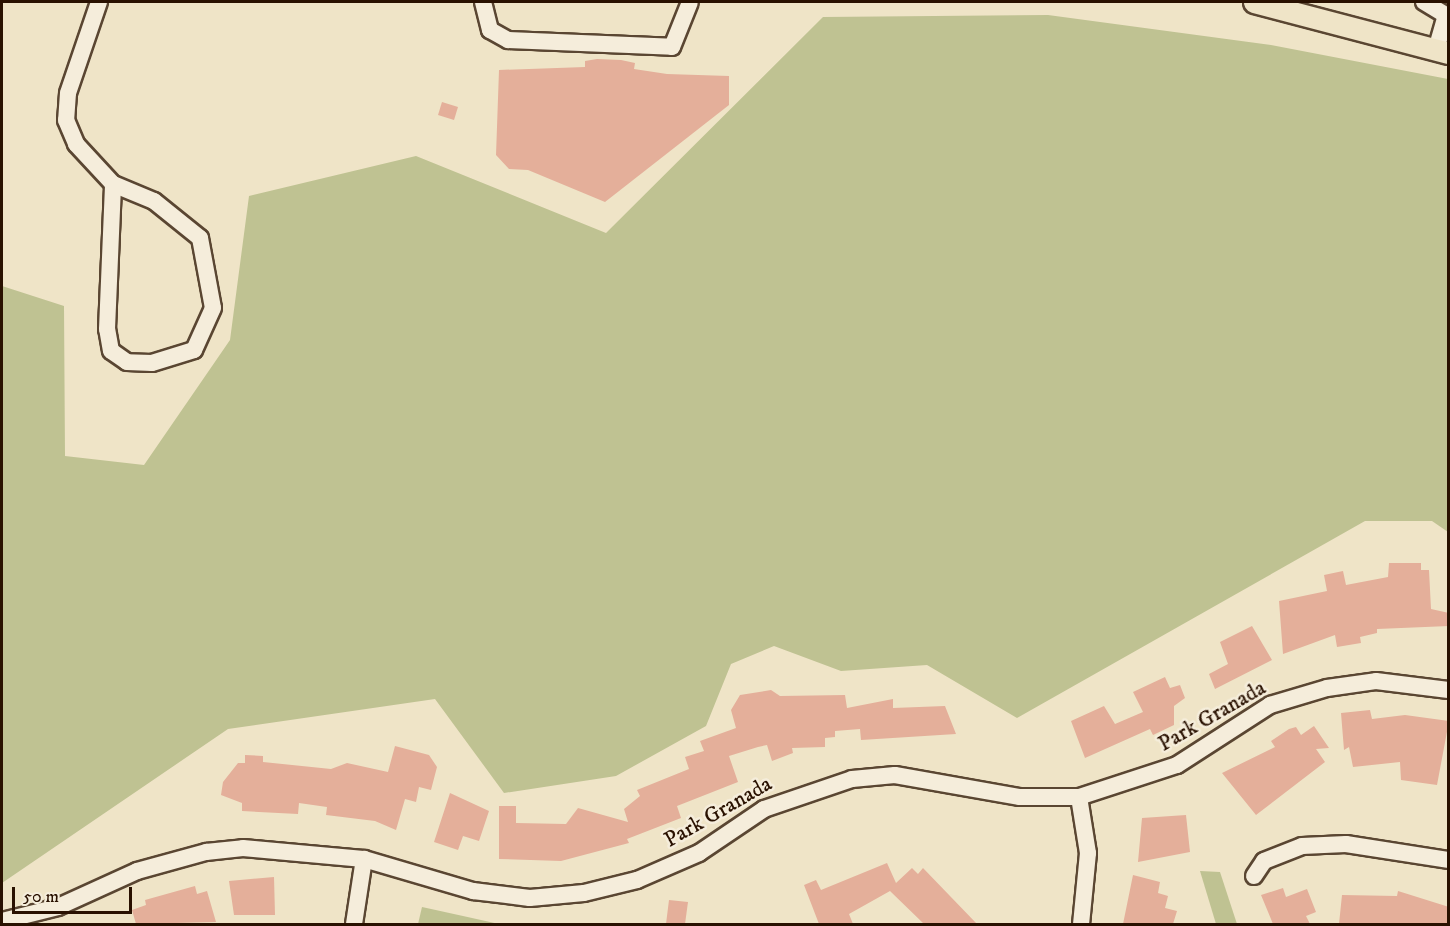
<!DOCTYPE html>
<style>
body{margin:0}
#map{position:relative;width:1450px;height:926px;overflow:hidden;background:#efe4c7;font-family:"IM FELL DW Pica",serif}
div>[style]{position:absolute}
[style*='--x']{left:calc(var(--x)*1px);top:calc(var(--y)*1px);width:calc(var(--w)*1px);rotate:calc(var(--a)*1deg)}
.green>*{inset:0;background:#bfc292}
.building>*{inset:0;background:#e4af9a}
.roads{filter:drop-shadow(2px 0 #5a4632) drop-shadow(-2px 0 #5a4632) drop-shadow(0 2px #5a4632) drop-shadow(0 -2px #5a4632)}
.minor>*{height:16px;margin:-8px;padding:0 8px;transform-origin:8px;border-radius:8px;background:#f5eddb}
.major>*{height:21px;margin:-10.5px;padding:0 10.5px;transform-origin:10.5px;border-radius:10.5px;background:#efe4c7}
span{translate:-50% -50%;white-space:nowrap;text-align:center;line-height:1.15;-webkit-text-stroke:5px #f5eddb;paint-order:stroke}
.street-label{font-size:22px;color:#291100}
.frame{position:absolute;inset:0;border:3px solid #291100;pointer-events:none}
.scale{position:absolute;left:12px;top:887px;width:120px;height:27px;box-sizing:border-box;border:3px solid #291100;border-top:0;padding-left:8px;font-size:18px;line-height:21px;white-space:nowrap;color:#291100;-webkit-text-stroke:4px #f5eddb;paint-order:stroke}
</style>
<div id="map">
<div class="green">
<div style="clip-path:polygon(1048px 15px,1271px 45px,1448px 79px,1448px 532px,1432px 521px,1365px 521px,1017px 718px,927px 665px,841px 671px,774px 646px,731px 664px,706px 726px,616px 776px,504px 793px,435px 699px,228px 729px,2px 883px,2px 286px,64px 306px,65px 456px,144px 465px,230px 340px,249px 196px,416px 156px,606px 233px,823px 17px)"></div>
<div style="clip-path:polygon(1200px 871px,1220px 872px,1237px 924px,1216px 924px)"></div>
<div style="clip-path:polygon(422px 907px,463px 916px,499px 924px,418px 924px)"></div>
</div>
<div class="building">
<div style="clip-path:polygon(597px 59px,621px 60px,635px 63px,634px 69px,667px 74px,729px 76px,729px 105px,605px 202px,528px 170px,509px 169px,496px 155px,499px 70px,585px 67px,585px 61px)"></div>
<div style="clip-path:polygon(442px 102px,458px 107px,454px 120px,438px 115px)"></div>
<div style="clip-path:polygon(1389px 563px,1421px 563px,1421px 570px,1429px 570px,1431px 609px,1449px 613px,1449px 626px,1377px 629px,1377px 633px,1360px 637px,1361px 643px,1337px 647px,1335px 635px,1283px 654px,1279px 601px,1327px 591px,1324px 575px,1343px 571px,1346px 585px,1388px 577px)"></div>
<div style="clip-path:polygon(1252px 626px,1272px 660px,1215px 689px,1209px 674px,1228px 664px,1220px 642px)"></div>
<div style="clip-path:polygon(1165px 677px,1170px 688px,1180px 685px,1185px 698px,1174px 706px,1174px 725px,1153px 735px,1150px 729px,1085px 758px,1071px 721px,1104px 706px,1115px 724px,1143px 712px,1133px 692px)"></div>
<div style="clip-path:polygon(771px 690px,780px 696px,845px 695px,847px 708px,893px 699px,893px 708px,945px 706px,956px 734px,861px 740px,860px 729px,835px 731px,835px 737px,825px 738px,825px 747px,792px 748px,793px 753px,772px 761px,767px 745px,758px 747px,729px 756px,738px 782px,677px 806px,681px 818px,627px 839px,629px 843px,561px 861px,499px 859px,499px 806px,516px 806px,516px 823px,566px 824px,578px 808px,628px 822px,624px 809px,640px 796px,637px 790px,689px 769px,685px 757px,704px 751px,700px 741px,736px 728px,731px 710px,740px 695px)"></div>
<div style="clip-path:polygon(1370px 710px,1372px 719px,1405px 715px,1449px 721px,1437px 785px,1401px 780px,1400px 762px,1353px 767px,1349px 747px,1344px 750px,1341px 713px)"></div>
<div style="clip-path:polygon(1314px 726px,1329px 748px,1316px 749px,1325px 762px,1256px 815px,1222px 773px,1275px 747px,1271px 741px,1289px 729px,1296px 727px,1301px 735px)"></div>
<div style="clip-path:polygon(395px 746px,429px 755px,437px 767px,431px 790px,419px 787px,416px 802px,405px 799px,396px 830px,375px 821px,326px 815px,327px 807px,299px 803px,298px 814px,242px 811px,242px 803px,221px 795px,223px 782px,238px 763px,245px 763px,245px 755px,263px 756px,263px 762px,331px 769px,347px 763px,388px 772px)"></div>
<div style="clip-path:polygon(450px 793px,489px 811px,479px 841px,463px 836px,458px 850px,434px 842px)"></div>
<div style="clip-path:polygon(1186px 815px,1190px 852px,1138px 862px,1142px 818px)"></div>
<div style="clip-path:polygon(887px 863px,896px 883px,912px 868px,918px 874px,923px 868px,977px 924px,924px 924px,890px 891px,849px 914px,853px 924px,819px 924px,804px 885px,816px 880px,821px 890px)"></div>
<div style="clip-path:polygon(1133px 875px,1160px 882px,1158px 893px,1168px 896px,1165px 908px,1177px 911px,1173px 924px,1123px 924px)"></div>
<div style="clip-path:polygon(274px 877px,275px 915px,234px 915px,229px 881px)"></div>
<div style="clip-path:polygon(195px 886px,197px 894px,207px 891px,216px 922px,136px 924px,132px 910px,146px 905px,145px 900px)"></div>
<div style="clip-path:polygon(1283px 888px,1286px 897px,1307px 889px,1316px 912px,1306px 916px,1310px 924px,1273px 924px,1261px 895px)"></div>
<div style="clip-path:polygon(1398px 891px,1449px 907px,1449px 924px,1339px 924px,1342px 895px,1397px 896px)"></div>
<div style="clip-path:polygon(669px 900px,688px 902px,685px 924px,666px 924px)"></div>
</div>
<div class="roads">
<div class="minor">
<div style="--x:99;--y:2;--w:96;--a:108.8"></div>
<div style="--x:68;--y:93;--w:27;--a:94"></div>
<div style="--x:66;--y:120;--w:26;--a:67"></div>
<div style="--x:76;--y:144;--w:54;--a:47.2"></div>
<div style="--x:113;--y:184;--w:44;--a:22.5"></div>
<div style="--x:154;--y:201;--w:59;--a:38.8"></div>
<div style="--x:200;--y:238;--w:71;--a:79.5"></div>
<div style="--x:213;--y:308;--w:46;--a:114.3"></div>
<div style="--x:194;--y:350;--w:44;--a:162.8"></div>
<div style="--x:152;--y:363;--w:25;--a:-178"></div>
<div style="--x:127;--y:362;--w:19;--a:-145"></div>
<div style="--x:111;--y:351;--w:22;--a:-100"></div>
<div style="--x:107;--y:329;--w:145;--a:-87.6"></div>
<div style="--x:483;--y:2;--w:29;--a:76"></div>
<div style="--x:490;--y:30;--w:21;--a:29"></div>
<div style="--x:508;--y:40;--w:164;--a:2.4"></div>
<div style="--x:672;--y:47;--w:48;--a:-68.2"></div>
<div style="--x:1424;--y:2;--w:26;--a:31"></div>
<div style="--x:1446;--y:15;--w:37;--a:106"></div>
<div style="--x:1079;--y:797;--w:57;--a:80.9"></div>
<div style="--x:1088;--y:853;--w:71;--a:95.6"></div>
<div style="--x:1254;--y:876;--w:18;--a:-56"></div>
<div style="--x:1264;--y:861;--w:41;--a:-21.5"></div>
<div style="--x:1302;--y:846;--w:44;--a:-2.6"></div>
<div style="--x:1346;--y:844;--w:103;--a:8.9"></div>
<div style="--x:2;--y:921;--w:58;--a:-14"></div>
<div style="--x:58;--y:907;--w:87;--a:-24.5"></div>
<div style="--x:137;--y:871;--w:72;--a:-15.4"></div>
<div style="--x:206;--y:852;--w:37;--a:-6"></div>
<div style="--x:243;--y:848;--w:121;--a:5.2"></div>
<div style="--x:364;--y:859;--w:114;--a:16.4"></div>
<div style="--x:473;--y:891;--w:57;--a:7"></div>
<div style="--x:530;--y:898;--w:54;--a:-5.3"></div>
<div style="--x:584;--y:893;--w:55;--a:-13.8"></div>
<div style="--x:637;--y:880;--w:68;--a:-23.5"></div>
<div style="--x:699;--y:853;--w:78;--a:-34.1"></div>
<div style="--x:764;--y:809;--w:93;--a:-18.8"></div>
<div style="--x:852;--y:779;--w:43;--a:-5.3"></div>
<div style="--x:895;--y:775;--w:127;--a:10"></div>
<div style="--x:1020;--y:797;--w:59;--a:0"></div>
<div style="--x:1079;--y:797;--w:103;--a:-18.1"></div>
<div style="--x:1177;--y:765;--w:111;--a:-32.8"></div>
<div style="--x:1270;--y:705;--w:59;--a:-16.6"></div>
<div style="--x:1327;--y:688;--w:49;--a:-8.1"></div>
<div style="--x:1376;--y:681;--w:73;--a:7.1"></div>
<div style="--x:354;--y:924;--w:66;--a:-81.3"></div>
</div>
<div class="major">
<div style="--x:1254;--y:2;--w:201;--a:14.7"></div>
</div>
</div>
<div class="street-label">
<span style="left:1212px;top:716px;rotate:-30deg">Park Granada</span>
<span style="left:718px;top:812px;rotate:-30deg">Park Granada</span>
</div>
<div class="frame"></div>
<div class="scale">50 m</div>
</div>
